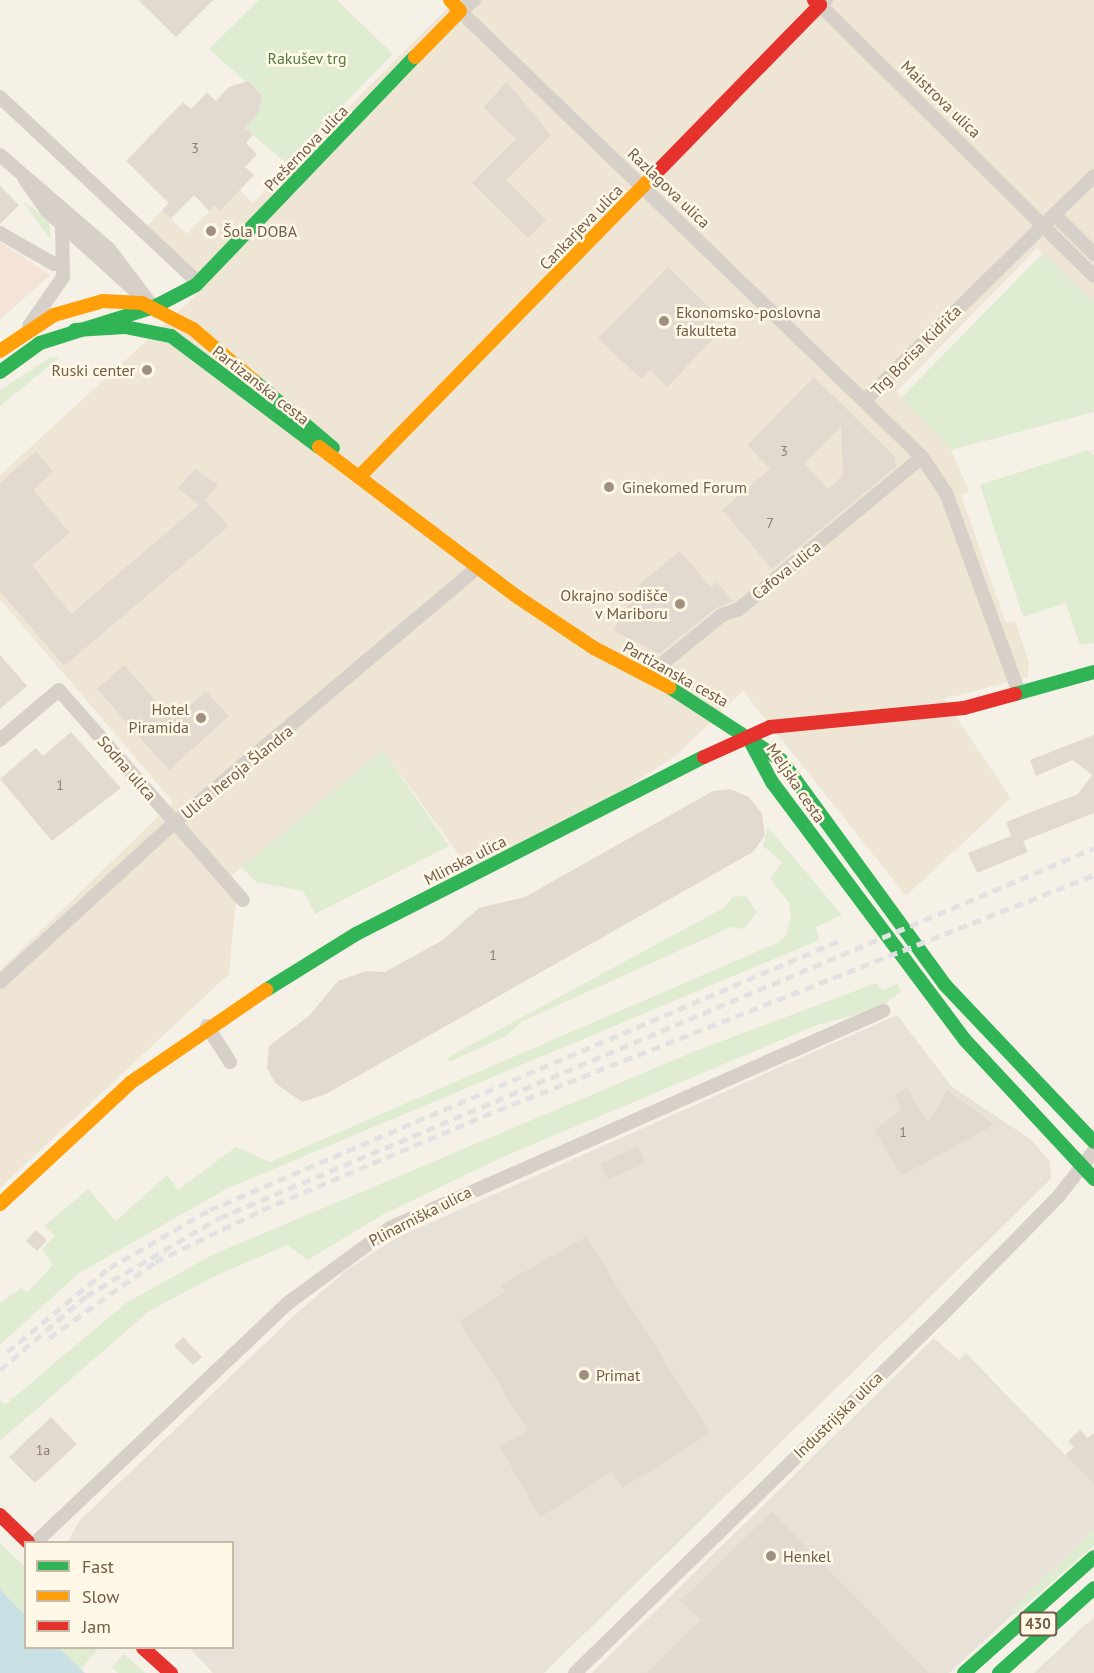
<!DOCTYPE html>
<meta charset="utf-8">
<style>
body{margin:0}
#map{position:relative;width:1094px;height:1673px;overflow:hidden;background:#f6f1e7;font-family:"PT Sans",sans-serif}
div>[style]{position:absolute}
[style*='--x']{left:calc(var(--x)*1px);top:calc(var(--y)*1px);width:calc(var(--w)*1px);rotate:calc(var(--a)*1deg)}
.residential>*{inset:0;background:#efe5d4}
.commercial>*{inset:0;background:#f4e4d7}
.industrial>*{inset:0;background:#e8e1d8}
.green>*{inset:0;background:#dfecd2}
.water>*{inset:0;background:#c9e0e5}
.building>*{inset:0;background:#e2d9cf}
.street>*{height:14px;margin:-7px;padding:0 7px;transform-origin:7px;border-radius:7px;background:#d7d0c9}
.fast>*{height:14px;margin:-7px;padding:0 7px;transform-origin:7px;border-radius:7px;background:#30b455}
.slow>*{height:14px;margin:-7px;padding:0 7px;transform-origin:7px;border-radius:7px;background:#ff9f0a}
.jam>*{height:14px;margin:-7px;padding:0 7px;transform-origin:7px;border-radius:7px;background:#e5322d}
.rail>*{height:4.5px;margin-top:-2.25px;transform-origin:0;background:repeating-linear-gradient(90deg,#e4e1e3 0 9px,transparent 0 15px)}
.dots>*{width:16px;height:16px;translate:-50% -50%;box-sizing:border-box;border:3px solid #fff8e6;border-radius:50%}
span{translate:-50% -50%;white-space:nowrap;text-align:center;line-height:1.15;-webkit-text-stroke:5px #fff8e6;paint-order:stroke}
.number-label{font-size:14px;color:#907c6c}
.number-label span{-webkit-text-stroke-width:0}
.shield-label span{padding:2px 4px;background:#fff8e6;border:2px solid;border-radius:4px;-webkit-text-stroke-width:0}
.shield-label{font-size:15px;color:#725b48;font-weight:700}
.park-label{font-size:16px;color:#4f7d43}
.street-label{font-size:16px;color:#725b48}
.poi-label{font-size:16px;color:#725b48}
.left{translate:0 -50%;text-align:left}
.right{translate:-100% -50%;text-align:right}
.legend{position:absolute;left:24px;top:1541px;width:210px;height:108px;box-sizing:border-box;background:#fff8e6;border:2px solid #c7b9a7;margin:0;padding:8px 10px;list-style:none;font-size:18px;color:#725b48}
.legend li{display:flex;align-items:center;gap:12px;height:30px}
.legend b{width:30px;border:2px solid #c7b9a7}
</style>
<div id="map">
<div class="residential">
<div style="clip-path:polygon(455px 0,1094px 0,1094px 302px,1037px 248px,896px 392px,951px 450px,969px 491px,961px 495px,1006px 623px,1015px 620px,1029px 662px,1028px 677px,944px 699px,1011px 798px,906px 896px,743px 691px,678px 754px,616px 795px,469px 869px,383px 750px,223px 883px,236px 899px,229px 974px,0 1188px,0 970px,173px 802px,0 599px,0 475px,205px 287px,146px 227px,162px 210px,187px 234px,214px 206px,220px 211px,240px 190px,253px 203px)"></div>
</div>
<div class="commercial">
<div style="clip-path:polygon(0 242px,50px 275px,0 320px)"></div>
</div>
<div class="industrial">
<div style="clip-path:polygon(897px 1015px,952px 1087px,1030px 1139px,1050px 1161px,1051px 1179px,544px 1673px,213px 1673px,189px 1648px,232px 1648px,232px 1542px,68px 1542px,79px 1521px,297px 1313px,348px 1269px,396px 1238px)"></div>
<div style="clip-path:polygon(934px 1338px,959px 1360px,966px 1353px,1094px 1485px,1094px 1532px,1010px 1617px,949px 1673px,592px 1673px)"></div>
<div style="clip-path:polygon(1094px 1618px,1094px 1673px,1034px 1673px,1085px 1625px)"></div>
</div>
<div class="green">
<div style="clip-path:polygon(259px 0,337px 0,393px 54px,286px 163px,245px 128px,257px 116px,262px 96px,209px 49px)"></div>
<div style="clip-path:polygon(23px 201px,49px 220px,51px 237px,49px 238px)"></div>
<div style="clip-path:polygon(1043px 253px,1094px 302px,1094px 412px,951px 450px,896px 392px,902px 397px)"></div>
<div style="clip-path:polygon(51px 357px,59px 358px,0 406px,0 390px)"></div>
<div style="clip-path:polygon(1088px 450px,1094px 455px,1094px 643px,1080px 645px,1066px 603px,1023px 617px,980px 485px)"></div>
<div style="clip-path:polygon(383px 750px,449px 846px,315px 914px,303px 891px,256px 882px,241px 867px)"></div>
<div style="clip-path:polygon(768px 827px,842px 915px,816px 927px,819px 940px,226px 1189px,79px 1273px,0 1345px,0 1303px,21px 1288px,28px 1292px,53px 1265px,42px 1249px,55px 1236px,44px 1226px,88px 1189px,116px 1221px,167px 1175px,178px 1190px,236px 1147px,270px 1162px,777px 943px,786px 936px,791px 916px,789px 903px,770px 878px,782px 862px,763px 846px)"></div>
<div style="clip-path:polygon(746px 896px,757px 912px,744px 929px,731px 927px,521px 1022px,506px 1036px,449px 1062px,447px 1058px,725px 907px,732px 897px)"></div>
<div style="clip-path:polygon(876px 983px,882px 990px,898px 984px,901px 992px,880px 1008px,817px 1025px,505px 1156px,382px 1215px,308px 1260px,287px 1245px,213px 1277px,148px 1312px,0 1441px,0 1401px,6px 1404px,126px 1303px,214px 1254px,698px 1050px)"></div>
<div style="clip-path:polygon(1094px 1528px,1094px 1545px,1015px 1615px,1010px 1611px)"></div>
<div style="clip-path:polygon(0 1543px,25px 1567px,25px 1615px,0 1589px)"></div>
<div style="clip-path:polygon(59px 1648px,99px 1648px,81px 1669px)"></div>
<div style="clip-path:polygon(124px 1654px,145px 1673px,118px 1673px,112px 1667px)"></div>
</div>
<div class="water">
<div style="clip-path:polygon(0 1589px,25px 1615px,26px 1648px,59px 1648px,85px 1673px,0 1673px)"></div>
</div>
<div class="building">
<div style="clip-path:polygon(138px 0,213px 0,176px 37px)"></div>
<div style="clip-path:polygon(248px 81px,262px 96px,257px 116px,245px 128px,253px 135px,246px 143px,257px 154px,245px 167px,254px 175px,220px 211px,214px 206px,209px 211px,194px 195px,171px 219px,162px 210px,169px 203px,126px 161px,183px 102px,191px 109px,207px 92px,216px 101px,229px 87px)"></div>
<div style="clip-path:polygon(507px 82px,551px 135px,506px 180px,546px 220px,528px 238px,472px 183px,516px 139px,483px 107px)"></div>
<div style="clip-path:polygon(0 186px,19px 205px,0 224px)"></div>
<div style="clip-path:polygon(668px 267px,710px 308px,705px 313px,722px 330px,667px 387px,650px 370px,641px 379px,598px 338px)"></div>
<div style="clip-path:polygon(evenodd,814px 377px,895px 457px,896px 467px,772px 569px,722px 510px,770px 469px,747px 445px,814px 377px,841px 426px,843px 475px,828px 489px,804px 463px,841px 426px)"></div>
<div style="clip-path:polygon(36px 451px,53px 472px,33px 490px,70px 533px,32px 565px,71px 614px,199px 505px,178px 488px,195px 469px,218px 485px,205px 500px,229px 526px,64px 666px,0 591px,0 483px)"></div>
<div style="clip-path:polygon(680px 551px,711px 587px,717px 582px,733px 601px,716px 608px,659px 654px,613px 630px,641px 583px)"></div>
<div style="clip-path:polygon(0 655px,27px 686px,0 709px)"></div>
<div style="clip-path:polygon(124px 665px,173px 720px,206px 691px,229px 716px,169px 770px,97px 689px)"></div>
<div style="clip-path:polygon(71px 732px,121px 788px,52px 841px,0 779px,36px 748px,43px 756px)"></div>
<div style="clip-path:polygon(1094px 735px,1094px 813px,1023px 841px,1028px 852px,977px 873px,968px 853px,1011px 836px,1006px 822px,1078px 794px,1092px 775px,1073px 760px,1036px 776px,1030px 760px)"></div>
<div style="clip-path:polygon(730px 789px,749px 797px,762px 814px,765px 835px,753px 852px,326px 1094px,302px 1102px,275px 1083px,267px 1068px,269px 1046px,309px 1016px,338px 981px,366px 971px,385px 972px,443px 940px,479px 908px,525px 897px,713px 791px)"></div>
<div style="clip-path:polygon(907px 1087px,928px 1124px,947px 1090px,994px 1125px,902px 1175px,874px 1130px,902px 1110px,894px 1096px)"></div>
<div style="clip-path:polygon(638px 1147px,646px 1163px,608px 1179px,601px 1163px)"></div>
<div style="clip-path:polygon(36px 1230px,47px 1240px,37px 1251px,26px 1241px)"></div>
<div style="clip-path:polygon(586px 1237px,710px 1433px,623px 1488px,612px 1472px,540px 1517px,500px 1447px,528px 1430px,459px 1321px,505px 1292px,501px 1285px)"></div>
<div style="clip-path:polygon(183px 1337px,202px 1357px,193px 1365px,174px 1346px)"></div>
<div style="clip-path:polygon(51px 1417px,77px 1444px,35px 1483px,9px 1457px)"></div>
<div style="clip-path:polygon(1080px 1430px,1088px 1438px,1094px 1433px,1094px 1485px,1065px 1455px,1074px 1447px,1068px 1441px)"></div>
<div style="clip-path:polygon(772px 1512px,929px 1673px,647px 1673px,701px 1620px,681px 1600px)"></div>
</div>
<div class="street">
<div style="--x:474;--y:0;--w:18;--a:142"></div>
<div style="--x:460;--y:11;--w:642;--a:43.99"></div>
<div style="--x:922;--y:457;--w:43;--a:56.3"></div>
<div style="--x:946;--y:493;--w:213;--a:69.9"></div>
<div style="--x:826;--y:0;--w:8;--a:140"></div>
<div style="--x:820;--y:5;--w:385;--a:44.7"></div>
<div style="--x:0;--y:97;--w:262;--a:43.1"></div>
<div style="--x:0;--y:155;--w:144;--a:40.8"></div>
<div style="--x:109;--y:249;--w:78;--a:52.8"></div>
<div style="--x:24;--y:178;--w:40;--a:55.1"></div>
<div style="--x:47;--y:211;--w:139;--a:42.1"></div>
<div style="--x:1056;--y:216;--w:54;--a:45"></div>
<div style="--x:0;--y:233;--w:62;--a:29.9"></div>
<div style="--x:29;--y:326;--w:60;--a:-55.2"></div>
<div style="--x:63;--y:277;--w:51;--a:-91.1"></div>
<div style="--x:865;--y:400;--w:320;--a:-44.4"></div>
<div style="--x:647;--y:676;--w:97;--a:-39.1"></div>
<div style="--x:722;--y:615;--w:18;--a:-19"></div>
<div style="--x:739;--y:609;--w:238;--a:-39.7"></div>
<div style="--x:0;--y:740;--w:77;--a:-40.3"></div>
<div style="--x:59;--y:690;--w:279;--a:48.8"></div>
<div style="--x:0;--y:982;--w:236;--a:-42.4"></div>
<div style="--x:174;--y:823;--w:397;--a:-40.1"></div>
<div style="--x:207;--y:1026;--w:43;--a:57.4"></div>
<div style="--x:36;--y:1542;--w:347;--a:-43.5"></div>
<div style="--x:288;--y:1303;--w:127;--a:-36.3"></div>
<div style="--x:390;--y:1228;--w:539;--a:-23.76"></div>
<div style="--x:575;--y:1673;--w:513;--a:-44.29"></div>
<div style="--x:942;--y:1315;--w:165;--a:-45.5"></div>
<div style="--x:1058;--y:1197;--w:58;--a:-52"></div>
</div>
<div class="fast">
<div style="--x:75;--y:330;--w:50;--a:-3.4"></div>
<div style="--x:125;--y:327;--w:47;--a:11.1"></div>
<div style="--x:171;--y:336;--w:185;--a:36.9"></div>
<div style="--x:0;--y:372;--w:49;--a:-35.9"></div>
<div style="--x:40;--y:343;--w:120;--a:-17.5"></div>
<div style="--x:154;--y:307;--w:47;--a:-27.6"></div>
<div style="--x:196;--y:285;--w:316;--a:-46.2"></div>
<div style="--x:253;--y:380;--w:105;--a:40.4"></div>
<div style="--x:669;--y:687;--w:134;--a:33.1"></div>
<div style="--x:781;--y:760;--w:278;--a:53.9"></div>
<div style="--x:945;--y:985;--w:216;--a:46.5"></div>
<div style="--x:1015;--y:694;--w:82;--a:-15.6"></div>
<div style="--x:749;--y:739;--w:49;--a:61.9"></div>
<div style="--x:772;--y:782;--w:322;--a:53.2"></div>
<div style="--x:965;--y:1040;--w:190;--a:47.1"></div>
<div style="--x:266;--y:990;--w:106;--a:-31.9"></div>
<div style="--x:356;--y:934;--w:390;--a:-27"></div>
<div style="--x:964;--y:1673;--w:174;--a:-41.7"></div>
<div style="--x:999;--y:1673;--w:127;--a:-41.8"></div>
</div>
<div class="slow">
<div style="--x:415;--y:57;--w:64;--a:-45.6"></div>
<div style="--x:460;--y:11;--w:15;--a:-132"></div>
<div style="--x:0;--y:351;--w:65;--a:-33.7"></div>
<div style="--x:54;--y:315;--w:51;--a:-15.9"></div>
<div style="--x:103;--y:301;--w:39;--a:3"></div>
<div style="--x:142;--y:303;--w:57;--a:27"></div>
<div style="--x:193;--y:329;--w:79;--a:40.4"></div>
<div style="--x:319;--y:447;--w:247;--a:37.1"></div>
<div style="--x:516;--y:596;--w:94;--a:33.7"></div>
<div style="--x:594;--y:648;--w:85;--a:27.5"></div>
<div style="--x:359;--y:477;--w:425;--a:-45.7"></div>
<div style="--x:0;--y:1204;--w:178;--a:-42.9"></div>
<div style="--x:130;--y:1083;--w:165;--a:-34.4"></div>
</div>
<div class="jam">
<div style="--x:656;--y:173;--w:235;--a:-45.7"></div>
<div style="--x:820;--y:5;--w:8;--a:-140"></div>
<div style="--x:704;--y:757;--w:72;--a:-24.4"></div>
<div style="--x:770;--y:727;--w:195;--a:-5.6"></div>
<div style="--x:964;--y:708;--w:53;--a:-15.4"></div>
<div style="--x:0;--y:1515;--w:39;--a:44"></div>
<div style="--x:143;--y:1648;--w:38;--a:42"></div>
</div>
<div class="rail">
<div style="--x:49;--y:1338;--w:130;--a:-35.6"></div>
<div style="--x:155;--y:1262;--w:119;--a:-25.9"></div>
<div style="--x:262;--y:1210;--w:256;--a:-23"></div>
<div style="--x:498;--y:1110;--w:641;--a:-21.52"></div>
<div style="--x:7;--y:1352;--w:132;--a:-39.5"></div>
<div style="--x:109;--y:1268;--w:116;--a:-30.1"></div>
<div style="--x:209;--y:1210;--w:689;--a:-23.14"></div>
<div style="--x:0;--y:1370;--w:113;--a:-40.7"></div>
<div style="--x:86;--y:1296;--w:154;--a:-30.4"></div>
<div style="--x:219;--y:1218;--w:950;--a:-22.92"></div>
</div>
<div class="dots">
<div style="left:211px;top:231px;background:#a09080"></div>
<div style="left:664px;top:321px;background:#a09080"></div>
<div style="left:147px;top:370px;background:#a09080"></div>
<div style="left:609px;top:487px;background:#a09080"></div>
<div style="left:680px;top:604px;background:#a09080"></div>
<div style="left:201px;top:718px;background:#a09080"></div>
<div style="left:584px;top:1375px;background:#a09080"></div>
<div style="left:771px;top:1556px;background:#a09080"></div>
</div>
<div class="number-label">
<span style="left:195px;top:148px">3</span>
<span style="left:784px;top:451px">3</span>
<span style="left:770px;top:523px">7</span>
<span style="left:60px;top:785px">1</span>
<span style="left:493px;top:955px">1</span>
<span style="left:903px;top:1132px">1</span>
<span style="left:43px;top:1450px">1a</span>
</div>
<div class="shield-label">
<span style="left:1038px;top:1624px">430</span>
</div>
<div class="park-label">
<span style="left:307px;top:58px">Rakušev trg</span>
</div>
<div class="street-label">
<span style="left:941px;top:99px;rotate:44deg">Maistrova ulica</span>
<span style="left:306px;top:148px;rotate:-46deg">Prešernova ulica</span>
<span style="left:669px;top:188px;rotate:44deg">Razlagova ulica</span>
<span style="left:581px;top:227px;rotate:-46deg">Cankarjeva ulica</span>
<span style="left:916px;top:350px;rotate:-45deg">Trg Borisa Kidriča</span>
<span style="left:261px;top:385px;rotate:38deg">Partizanska cesta</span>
<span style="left:786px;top:570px;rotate:-39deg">Cafova ulica</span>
<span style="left:676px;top:674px;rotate:29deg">Partizanska cesta</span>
<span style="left:127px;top:768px;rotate:49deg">Sodna ulica</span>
<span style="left:237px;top:772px;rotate:-39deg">Ulica heroja Šlandra</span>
<span style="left:796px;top:783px;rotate:56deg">Meljska cesta</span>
<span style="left:465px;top:860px;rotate:-27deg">Mlinska ulica</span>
<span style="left:420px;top:1216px;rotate:-27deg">Plinarniška ulica</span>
<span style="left:838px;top:1415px;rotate:-44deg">Industrijska ulica</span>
</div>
<div class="poi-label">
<span class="left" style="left:223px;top:231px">Šola DOBA</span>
<span class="left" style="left:676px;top:321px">Ekonomsko-poslovna<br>fakulteta</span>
<span class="right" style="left:135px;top:370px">Ruski center</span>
<span class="left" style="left:622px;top:487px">Ginekomed Forum</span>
<span class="right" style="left:668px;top:604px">Okrajno sodišče<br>v Mariboru</span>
<span class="right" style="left:189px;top:718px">Hotel<br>Piramida</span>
<span class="left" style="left:596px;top:1375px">Primat</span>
<span class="left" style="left:783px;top:1556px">Henkel</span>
</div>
<ul class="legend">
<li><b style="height:8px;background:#30b455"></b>Fast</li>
<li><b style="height:8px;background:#ff9f0a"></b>Slow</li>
<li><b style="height:8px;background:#e5322d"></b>Jam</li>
</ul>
</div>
